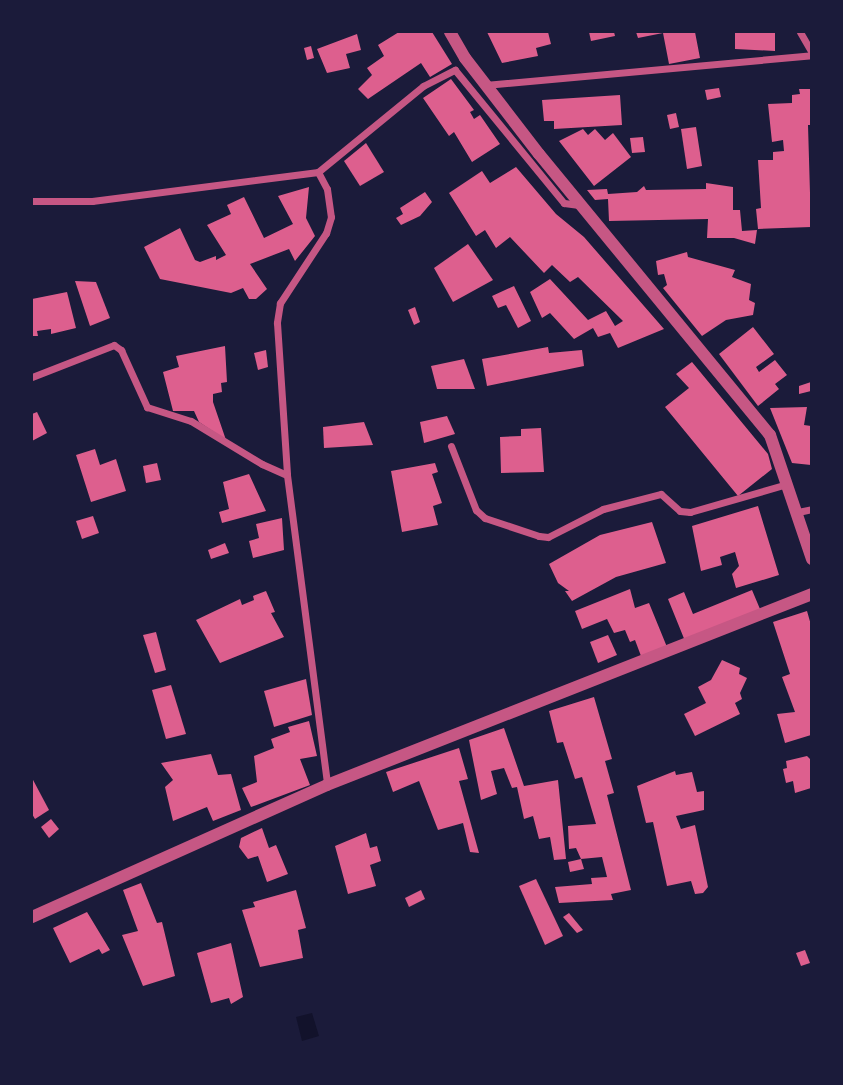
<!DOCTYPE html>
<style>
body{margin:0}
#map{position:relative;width:843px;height:1085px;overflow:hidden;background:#1b1b3a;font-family:"PT Serif",serif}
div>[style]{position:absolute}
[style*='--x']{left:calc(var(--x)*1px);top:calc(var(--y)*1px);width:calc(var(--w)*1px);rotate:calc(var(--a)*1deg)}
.water>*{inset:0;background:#12122b}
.building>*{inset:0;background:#dd5f8e}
.minor>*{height:7px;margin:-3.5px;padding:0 3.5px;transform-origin:3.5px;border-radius:3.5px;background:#c65784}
.tertiary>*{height:12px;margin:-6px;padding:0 6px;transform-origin:6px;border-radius:6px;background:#c65784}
span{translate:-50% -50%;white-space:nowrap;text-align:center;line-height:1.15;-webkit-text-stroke:7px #1b1b3a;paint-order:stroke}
.frame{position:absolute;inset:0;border:33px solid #1b1b3a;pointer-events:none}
</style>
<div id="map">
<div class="water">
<div style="clip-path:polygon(312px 1013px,319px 1036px,302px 1041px,296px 1017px)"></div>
</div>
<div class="building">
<div style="clip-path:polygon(399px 32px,432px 32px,452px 64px,430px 77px,421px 63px,368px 99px,358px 89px,372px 75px,367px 68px,384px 56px,378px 45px)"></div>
<div style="clip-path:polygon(487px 32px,548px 32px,551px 44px,536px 48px,538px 56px,502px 63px)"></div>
<div style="clip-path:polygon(589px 32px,614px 32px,615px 36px,591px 41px)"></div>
<div style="clip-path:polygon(636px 32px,695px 32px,700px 58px,669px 64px,663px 33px,638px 38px)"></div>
<div style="clip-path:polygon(735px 32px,775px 32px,775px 51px,735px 49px)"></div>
<div style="clip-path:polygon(357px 34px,361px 50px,346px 54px,350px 68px,327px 73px,317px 49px)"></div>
<div style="clip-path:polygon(311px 46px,314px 58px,307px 60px,304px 48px)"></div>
<div style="clip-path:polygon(451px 79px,474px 110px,470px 112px,474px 119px,480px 115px,500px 144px,472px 162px,454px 132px,449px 136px,423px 98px)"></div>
<div style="clip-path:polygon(719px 88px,721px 97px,707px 100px,705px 90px)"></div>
<div style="clip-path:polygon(799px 89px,811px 89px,811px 125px,808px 125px,811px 227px,758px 229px,756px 209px,761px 208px,758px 160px,773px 160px,773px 152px,784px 151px,783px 140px,772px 142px,768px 104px,792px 103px,792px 95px,800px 94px)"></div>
<div style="clip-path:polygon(620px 95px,622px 125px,554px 129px,554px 121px,544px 121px,542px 100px)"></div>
<div style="clip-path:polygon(676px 113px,679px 127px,670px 129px,667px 115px)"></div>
<div style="clip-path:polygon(696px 127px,702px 166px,687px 169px,681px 129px)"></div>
<div style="clip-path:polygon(583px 129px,588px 135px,595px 129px,605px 140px,613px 133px,631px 157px,594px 186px,559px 141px)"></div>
<div style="clip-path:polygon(643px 137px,645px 152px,632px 153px,630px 138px)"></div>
<div style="clip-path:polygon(366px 143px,384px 172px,360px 186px,344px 161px)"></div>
<div style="clip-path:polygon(516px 167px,556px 214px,584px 237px,664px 329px,618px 348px,610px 333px,598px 337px,593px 328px,574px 339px,550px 313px,542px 318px,530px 292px,550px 279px,588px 320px,606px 311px,615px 326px,623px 321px,578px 277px,570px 282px,552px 265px,544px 273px,510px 237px,496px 248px,485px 230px,476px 236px,449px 193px,482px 171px,490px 183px)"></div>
<div style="clip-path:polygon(706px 183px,733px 187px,733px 210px,740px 210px,742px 231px,757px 230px,755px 244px,734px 238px,707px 238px,708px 219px,609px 221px,608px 199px,595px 200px,587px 190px,607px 189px,608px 194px,637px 192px,644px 186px,646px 190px,706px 189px)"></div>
<div style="clip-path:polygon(309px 187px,306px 218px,315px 236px,295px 261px,289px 249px,250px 264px,267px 289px,256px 299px,249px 299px,243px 288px,231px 293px,160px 279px,144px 247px,180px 228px,195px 260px,200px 262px,216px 256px,216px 260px,226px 255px,207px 225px,231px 214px,227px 205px,244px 197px,264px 238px,293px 224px,278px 196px)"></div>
<div style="clip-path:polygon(425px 192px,432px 202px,420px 216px,401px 225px,396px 218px,403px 214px,400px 208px)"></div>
<div style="clip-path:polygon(468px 244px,493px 280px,453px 302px,434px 268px)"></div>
<div style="clip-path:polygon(687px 252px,688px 257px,735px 270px,732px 277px,751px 284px,749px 300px,755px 303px,753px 315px,726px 320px,702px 336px,663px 288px,667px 285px,664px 274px,658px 275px,656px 261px)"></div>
<div style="clip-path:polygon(75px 281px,96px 282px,110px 318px,90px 326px)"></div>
<div style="clip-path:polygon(514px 286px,531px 321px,518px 328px,506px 305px,498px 308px,492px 296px)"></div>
<div style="clip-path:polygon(67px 292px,76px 328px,51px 334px,51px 329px,37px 331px,38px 336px,32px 336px,32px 299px)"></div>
<div style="clip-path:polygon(415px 307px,420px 322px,414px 325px,408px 310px)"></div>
<div style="clip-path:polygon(753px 327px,774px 354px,756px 367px,759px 372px,775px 360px,787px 375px,775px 384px,779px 389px,758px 406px,719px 354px)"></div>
<div style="clip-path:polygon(225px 346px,227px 382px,221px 383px,222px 392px,213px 394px,213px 402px,226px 440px,199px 422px,194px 411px,173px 411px,163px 372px,179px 367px,176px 356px)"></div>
<div style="clip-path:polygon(548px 347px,549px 353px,582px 350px,584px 366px,487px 386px,482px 359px)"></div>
<div style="clip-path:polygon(266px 350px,268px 367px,258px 370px,254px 353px)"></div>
<div style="clip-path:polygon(464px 359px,475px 389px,437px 389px,431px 366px)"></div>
<div style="clip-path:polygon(692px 362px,768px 454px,772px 469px,738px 496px,665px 407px,689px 388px,676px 374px)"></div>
<div style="clip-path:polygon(811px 382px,811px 391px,799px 394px,799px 386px)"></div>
<div style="clip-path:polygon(807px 407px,804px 425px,811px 426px,811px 465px,792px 463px,770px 408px)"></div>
<div style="clip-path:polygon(37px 412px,47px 433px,32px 441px,32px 414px)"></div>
<div style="clip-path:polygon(447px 416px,455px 434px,424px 443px,420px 422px)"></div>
<div style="clip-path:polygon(364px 422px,373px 445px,324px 448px,323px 427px)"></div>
<div style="clip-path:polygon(541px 428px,544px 472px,501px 473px,500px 437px,521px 436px,521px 429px)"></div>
<div style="clip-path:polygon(95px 449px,100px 465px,116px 459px,126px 491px,91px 502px,76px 455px)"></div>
<div style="clip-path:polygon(157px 463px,161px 480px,146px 483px,143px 466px)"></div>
<div style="clip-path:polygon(435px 463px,438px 472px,432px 474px,442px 503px,433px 506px,438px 525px,402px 532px,391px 471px)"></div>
<div style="clip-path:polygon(249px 474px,266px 511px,222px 523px,219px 512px,229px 509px,223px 482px)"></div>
<div style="clip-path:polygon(758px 506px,779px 575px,736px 588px,732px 574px,739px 566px,735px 552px,720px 557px,722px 565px,701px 571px,692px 526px)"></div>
<div style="clip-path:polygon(93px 516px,99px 533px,82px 539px,76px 521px)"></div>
<div style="clip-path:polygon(282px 518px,284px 550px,253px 558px,249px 541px,259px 538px,256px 524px)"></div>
<div style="clip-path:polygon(652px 522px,666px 563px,616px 577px,572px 601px,565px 591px,569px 591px,558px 583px,549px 564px,600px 535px)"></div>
<div style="clip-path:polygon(225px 543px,229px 553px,211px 559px,208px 550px)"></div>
<div style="clip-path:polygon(630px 589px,635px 608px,649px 603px,667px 647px,641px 656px,635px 640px,630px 642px,625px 630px,614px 633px,607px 619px,582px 629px,575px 611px)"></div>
<div style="clip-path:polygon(752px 590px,760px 609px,685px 641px,668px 599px,684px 592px,693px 614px)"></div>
<div style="clip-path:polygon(266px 591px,275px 612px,271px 613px,284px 637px,220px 663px,196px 620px,240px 599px,242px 605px,254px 600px,253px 596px)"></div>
<div style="clip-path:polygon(807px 611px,811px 625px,811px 735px,785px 743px,777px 714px,795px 712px,782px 677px,790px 674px,773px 622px)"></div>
<div style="clip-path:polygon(156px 632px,166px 670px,155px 673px,143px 635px)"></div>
<div style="clip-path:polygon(608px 635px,617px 655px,598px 663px,590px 642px)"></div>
<div style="clip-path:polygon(722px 660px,740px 668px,739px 674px,747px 678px,740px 693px,742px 699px,735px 703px,740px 714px,695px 736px,684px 714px,706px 703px,698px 687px,711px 680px)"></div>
<div style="clip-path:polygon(306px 679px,312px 715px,274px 727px,264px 691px)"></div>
<div style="clip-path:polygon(171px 685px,186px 734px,166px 739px,152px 690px)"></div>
<div style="clip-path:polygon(594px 697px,612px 759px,605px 761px,614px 793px,607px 795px,631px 890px,611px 894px,613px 900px,559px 903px,555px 887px,592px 884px,591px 878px,607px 877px,602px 857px,581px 859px,576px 848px,569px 849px,568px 826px,596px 824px,582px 777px,575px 779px,563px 742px,557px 743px,549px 711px)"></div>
<div style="clip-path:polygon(309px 721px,317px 756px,300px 759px,310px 785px,251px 807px,242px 788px,257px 782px,254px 756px,274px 748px,271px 739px,290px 732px,288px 727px)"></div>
<div style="clip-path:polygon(504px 728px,524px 786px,558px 780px,566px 859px,554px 860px,550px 837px,539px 839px,533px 816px,524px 819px,517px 787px,512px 788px,504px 768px,491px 771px,497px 794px,481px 800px,469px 740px)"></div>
<div style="clip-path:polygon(459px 748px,468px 779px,459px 781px,479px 853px,470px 852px,463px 823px,438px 830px,419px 781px,393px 792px,386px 772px)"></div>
<div style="clip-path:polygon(211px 754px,218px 775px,231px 774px,241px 810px,213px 821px,207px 807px,173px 821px,165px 787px,173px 780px,161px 763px)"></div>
<div style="clip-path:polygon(807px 756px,811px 760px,811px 788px,795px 793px,793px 781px,786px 783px,783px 769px,787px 768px,786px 761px)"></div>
<div style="clip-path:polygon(675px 771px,676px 775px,692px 772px,697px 792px,704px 791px,704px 810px,676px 816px,681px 829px,695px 825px,708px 887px,703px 893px,695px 894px,691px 881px,667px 886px,653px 822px,646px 823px,637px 786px)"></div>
<div style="clip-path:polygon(32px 778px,49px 810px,35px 819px,32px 814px)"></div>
<div style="clip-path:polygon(51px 819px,59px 829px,49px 838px,41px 827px)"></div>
<div style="clip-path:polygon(262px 828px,269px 848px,276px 845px,288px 874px,267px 882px,258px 856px,248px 859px,239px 847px,241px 838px)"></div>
<div style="clip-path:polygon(366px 833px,370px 848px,377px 846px,381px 861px,370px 865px,376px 886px,348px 894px,335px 846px)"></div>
<div style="clip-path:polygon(581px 859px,584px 869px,570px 872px,568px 862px)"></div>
<div style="clip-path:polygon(536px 879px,563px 936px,545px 945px,519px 886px)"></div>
<div style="clip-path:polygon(141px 883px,157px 923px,162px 922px,175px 976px,143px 986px,122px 935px,138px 931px,123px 890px)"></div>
<div style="clip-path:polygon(296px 890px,306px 928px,298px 930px,303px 958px,260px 967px,242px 910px,255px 907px,253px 902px)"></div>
<div style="clip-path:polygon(421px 890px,425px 899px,409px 907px,405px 898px)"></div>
<div style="clip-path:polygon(87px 912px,110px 950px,102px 954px,99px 949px,70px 963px,53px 928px)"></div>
<div style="clip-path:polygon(569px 913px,583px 930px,577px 933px,563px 917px)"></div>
<div style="clip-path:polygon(231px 943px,243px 997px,231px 1004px,229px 998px,211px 1003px,197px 953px)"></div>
<div style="clip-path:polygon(805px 950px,810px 963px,801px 966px,796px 953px)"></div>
</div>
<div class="minor">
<div style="--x:800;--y:32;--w:24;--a:60"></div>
<div style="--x:485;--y:85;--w:328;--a:-5.2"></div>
<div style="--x:318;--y:172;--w:19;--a:62"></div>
<div style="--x:327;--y:189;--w:28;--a:82"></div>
<div style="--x:331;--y:217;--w:17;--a:107"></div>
<div style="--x:326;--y:233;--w:84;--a:123.3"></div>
<div style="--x:280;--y:303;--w:20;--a:99"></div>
<div style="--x:277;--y:323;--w:152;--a:86.2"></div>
<div style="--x:287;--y:475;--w:313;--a:82.6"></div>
<div style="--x:32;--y:201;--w:60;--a:0"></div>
<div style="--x:92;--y:201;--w:228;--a:-7.3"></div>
<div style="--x:318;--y:172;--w:136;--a:-39.3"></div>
<div style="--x:423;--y:86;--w:36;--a:-27"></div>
<div style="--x:455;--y:70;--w:172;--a:50.7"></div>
<div style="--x:564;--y:203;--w:15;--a:8"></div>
<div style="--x:32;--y:377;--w:88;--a:-21.3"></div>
<div style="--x:114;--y:345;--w:9;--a:36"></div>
<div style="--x:121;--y:350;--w:63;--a:65.5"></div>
<div style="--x:147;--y:407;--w:46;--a:17.7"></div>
<div style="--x:191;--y:421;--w:83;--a:31.2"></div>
<div style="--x:262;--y:464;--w:27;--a:24"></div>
<div style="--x:451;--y:446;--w:69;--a:68.7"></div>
<div style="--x:476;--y:510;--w:12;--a:42"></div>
<div style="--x:485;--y:518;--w:57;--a:18.4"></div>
<div style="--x:539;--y:536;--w:9;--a:6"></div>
<div style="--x:548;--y:537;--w:62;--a:-27"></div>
<div style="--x:603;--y:509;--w:60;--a:-14.5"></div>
<div style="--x:661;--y:494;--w:25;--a:42"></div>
<div style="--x:680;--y:511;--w:10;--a:6"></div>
<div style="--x:690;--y:512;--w:101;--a:-16.1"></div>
<div style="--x:798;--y:512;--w:14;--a:-12"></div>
</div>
<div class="tertiary">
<div style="--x:450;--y:32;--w:30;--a:60"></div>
<div style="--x:465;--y:58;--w:121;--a:52.4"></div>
<div style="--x:539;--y:154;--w:364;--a:50.6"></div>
<div style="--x:770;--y:435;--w:131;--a:71.3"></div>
<div style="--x:32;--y:917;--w:323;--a:-24.1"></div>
<div style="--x:327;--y:785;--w:521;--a:-21.5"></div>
</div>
<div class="frame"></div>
</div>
